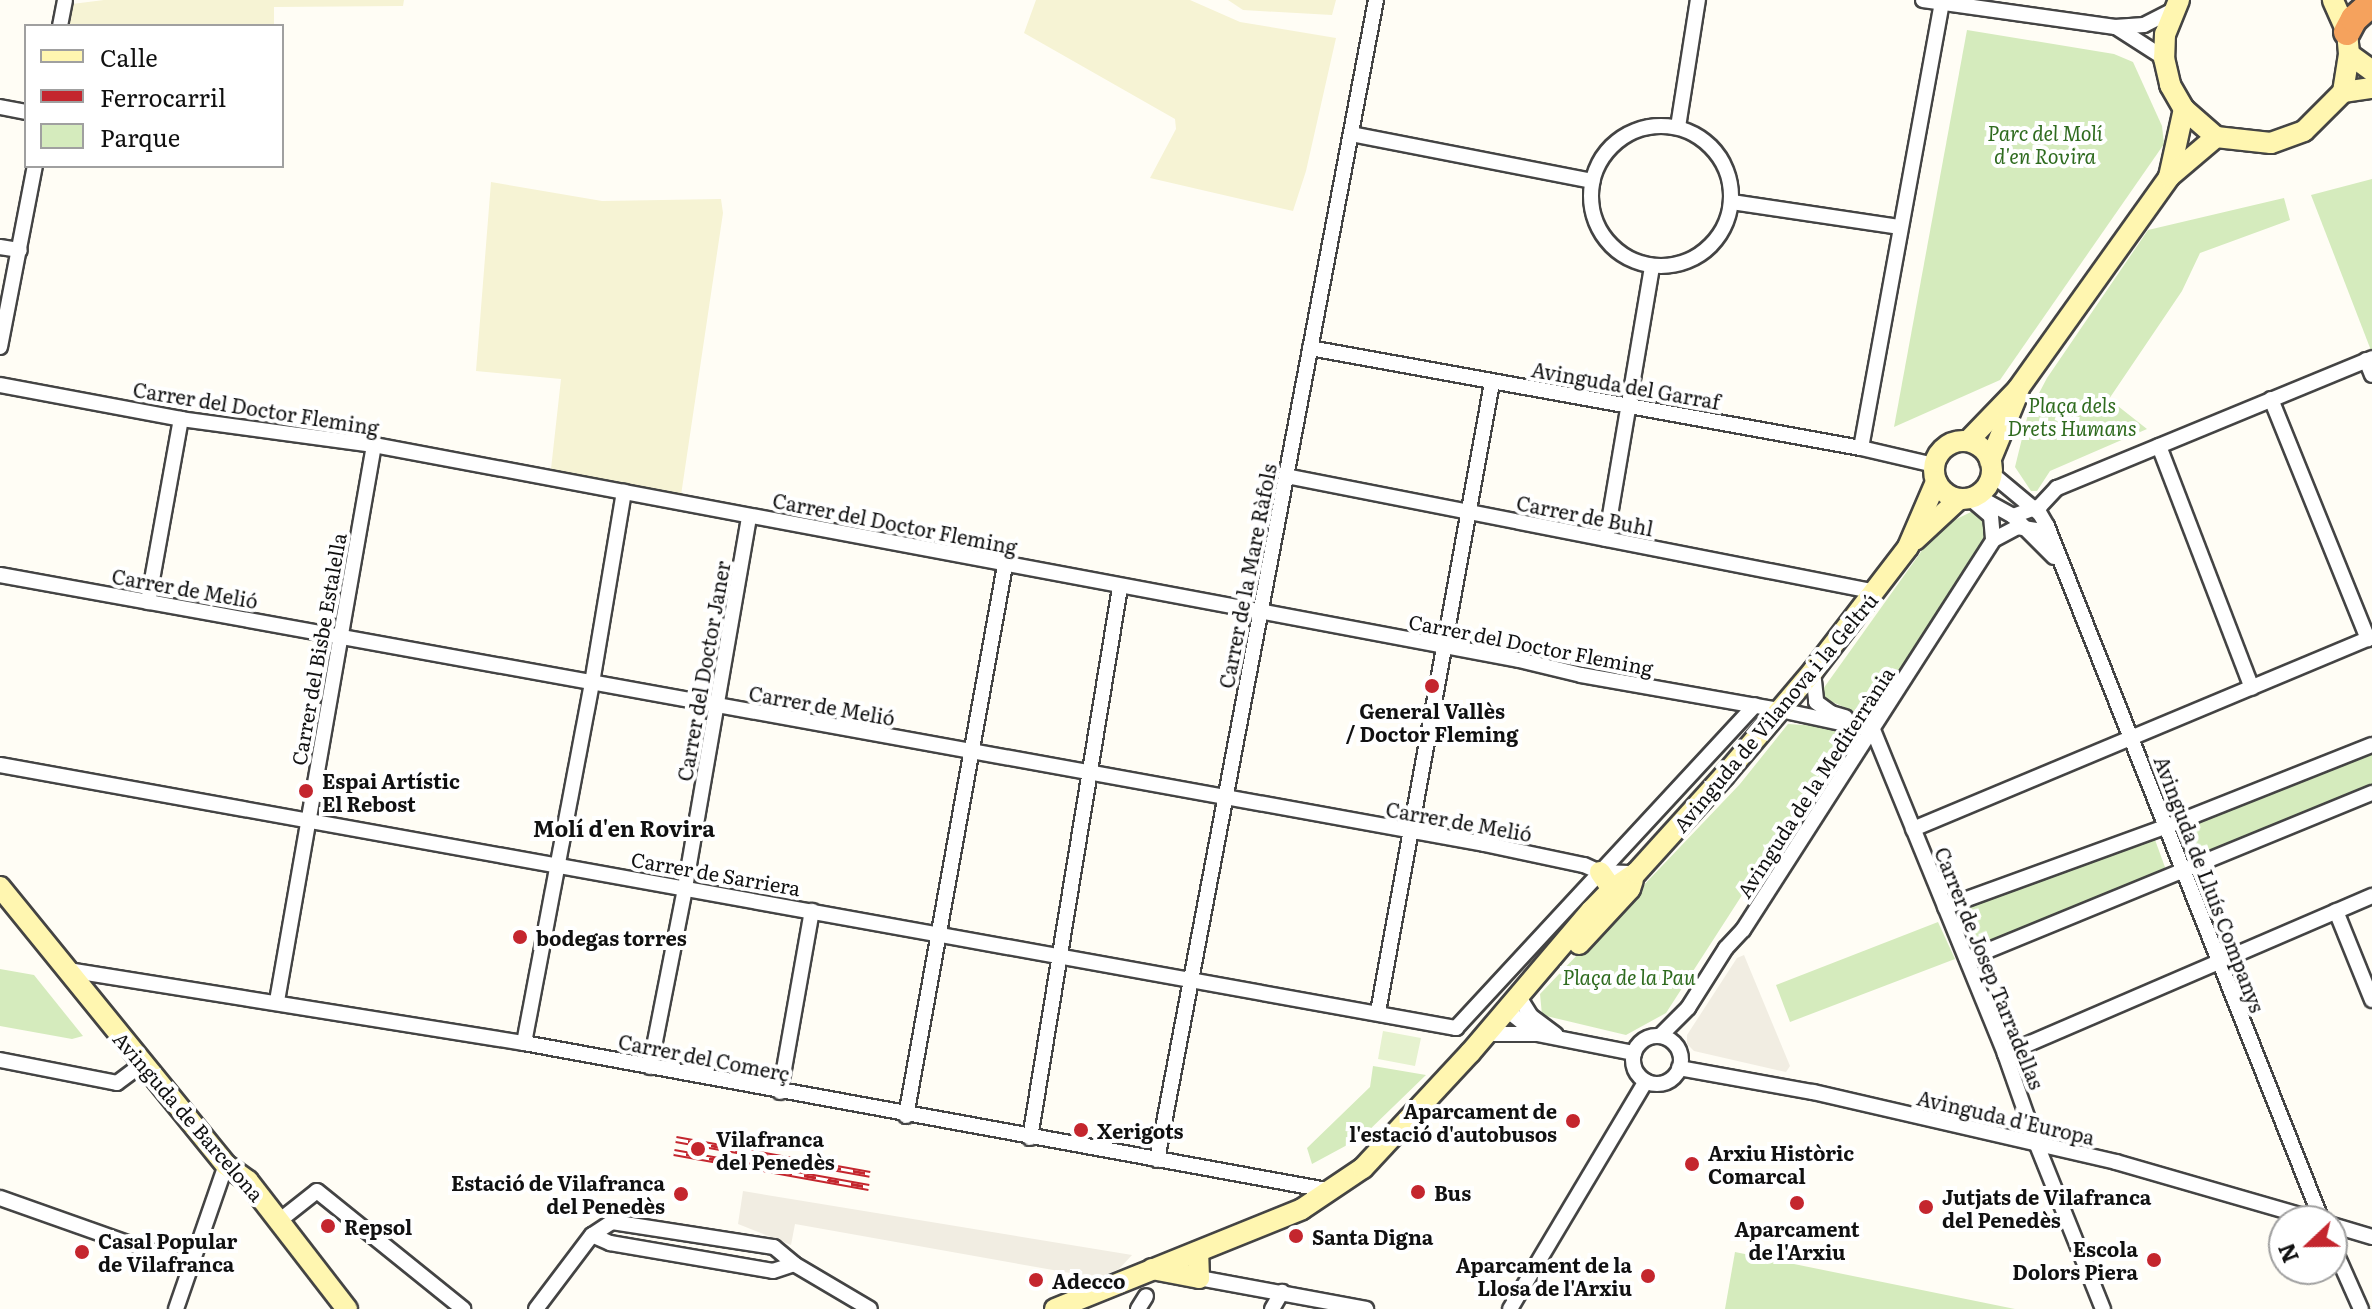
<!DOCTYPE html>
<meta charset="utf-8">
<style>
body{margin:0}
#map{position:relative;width:2372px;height:1309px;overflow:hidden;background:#fffdf5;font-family:Literata,serif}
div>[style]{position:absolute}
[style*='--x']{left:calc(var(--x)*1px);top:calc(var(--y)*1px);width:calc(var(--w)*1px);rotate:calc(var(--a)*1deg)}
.farmland>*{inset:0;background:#f6f3d4}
.green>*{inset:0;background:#d5ebbd}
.pitch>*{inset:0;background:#e6f2cf}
.plaza>*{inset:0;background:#f1ede2}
.roads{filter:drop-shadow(2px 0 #444) drop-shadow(-2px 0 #444) drop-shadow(0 2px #444) drop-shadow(0 -2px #444)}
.street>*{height:14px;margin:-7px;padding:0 7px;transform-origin:7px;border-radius:7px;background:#fff}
.street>.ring{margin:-7px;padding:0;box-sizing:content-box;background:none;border:14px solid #fff;border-radius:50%}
.secondary>*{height:20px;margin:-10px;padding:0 10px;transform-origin:10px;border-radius:10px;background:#fff6b0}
.secondary>.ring{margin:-10px;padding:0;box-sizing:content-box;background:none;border:20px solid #fff6b0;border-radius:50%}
.highway>*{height:26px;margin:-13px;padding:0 13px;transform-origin:13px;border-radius:13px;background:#f5a25d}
.rail>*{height:7px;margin-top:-3.5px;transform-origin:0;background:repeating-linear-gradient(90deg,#fff 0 12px,#c4262e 0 24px);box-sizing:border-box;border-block:2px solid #c4262e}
.dots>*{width:22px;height:22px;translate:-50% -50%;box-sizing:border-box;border:4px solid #fff;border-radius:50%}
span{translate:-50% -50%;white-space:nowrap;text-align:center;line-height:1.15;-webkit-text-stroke:8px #fff;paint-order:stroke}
.park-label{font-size:20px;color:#2f6b1f;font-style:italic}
.street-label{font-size:20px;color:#111}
.poi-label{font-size:20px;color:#111;font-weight:700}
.left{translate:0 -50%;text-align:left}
.right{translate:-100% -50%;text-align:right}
.neighbourhood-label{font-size:22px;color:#111;font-weight:700}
.legend{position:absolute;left:24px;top:24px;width:260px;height:144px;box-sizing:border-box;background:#fff;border:2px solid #a0a0a0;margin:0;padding:10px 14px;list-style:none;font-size:24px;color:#111}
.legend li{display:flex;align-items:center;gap:16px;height:40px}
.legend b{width:40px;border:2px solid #a0a0a0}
.north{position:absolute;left:2268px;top:1205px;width:80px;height:80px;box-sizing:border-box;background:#fff;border:2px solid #a0a0a0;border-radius:50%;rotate:248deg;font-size:22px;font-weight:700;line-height:32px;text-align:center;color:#111}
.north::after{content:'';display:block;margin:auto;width:28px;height:36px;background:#c4262e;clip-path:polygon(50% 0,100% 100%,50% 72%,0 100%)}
</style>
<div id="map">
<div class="farmland">
<div style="clip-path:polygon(104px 0,404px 0,403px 6px,274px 7px,274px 26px,61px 26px,64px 5px)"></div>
<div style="clip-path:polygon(1036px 0,1190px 0,1240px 22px,1336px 38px,1306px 171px,1293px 211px,1150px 178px,1176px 129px,1175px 119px,1024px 33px)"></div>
<div style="clip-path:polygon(1228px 0,1336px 0,1332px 15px,1243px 10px)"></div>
<div style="clip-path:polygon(491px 182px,602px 201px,721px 199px,723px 213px,680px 502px,550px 478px,561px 379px,476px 371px)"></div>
</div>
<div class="green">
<div style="clip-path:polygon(1967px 30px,2114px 54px,2133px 62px,2162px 126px,2164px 144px,2000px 380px,1894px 427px)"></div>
<div style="clip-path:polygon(2372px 179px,2372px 353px,2311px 195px)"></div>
<div style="clip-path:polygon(2284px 198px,2290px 220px,2200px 253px,2182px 291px,2109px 399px,2147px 429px,2050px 471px,2037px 491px,2031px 491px,2015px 467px,2028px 414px,2047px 378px,2148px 230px)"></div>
<div style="clip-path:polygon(1973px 511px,1989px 521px,1987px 544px,1870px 718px,1818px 696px,1938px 528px)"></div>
<div style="clip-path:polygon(1788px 724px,1834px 727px,1842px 740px,1666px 1013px,1626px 1035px,1542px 1015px,1540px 994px,1740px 784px)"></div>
<div style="clip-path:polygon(2372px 751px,2372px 789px,2190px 859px,2178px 828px)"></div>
<div style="clip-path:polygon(2154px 837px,2166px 870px,1973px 952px,1958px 911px)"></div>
<div style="clip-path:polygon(1938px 922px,1955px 959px,1790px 1022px,1776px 985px)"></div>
<div style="clip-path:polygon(0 969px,34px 975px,83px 1036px,72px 1039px,0 1026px)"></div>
<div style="clip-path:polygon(1373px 1066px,1426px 1075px,1362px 1137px,1312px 1164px,1307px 1148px,1370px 1087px)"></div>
<div style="clip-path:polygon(1735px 1252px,2015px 1309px,1725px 1309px)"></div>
</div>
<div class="pitch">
<div style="clip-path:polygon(1383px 1031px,1421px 1038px,1415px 1066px,1378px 1059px)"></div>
</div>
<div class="plaza">
<div style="clip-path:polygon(1744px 955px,1790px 1066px,1786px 1072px,1694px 1051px,1687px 1044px,1687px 1035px,1737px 958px)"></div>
<div style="clip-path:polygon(743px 1191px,1132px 1255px,1119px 1269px,1098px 1278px,795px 1224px,791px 1245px,738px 1224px)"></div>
</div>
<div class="roads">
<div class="street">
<div style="--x:1923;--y:0;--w:194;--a:8"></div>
<div style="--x:2115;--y:27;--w:29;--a:-4"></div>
<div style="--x:2144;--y:25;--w:33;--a:-27"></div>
<div style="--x:60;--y:26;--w:26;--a:-79"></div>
<div style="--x:2116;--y:27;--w:57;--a:32.9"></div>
<div style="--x:0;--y:107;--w:26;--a:11"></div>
<div class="ring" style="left:1591px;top:126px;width:126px;height:126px"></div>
<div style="--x:1678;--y:127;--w:129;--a:-81.1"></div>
<div style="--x:1351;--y:134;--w:246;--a:11"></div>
<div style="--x:1732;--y:202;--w:170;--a:8.5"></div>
<div style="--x:0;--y:247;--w:20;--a:9"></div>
<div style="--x:0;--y:347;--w:184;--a:-79.1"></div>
<div style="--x:1310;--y:348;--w:560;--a:10.29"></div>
<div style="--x:1861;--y:448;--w:75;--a:13.1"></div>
<div style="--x:2366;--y:360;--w:16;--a:68"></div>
<div style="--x:0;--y:385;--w:184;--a:10.6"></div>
<div style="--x:181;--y:419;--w:195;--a:7.7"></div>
<div style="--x:374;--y:445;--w:1165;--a:10.63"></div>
<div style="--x:1519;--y:660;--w:64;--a:13.6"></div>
<div style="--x:1581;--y:675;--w:202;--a:10"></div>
<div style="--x:1780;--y:710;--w:95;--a:12.1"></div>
<div style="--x:1873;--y:730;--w:350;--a:67.8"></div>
<div style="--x:2005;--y:1054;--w:96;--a:70.6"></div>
<div style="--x:2037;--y:1145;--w:177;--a:68.1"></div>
<div style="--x:2271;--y:399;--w:259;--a:68"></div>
<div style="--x:2159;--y:446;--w:259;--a:69"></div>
<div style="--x:1861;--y:448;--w:451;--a:-79.7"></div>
<div style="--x:1992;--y:474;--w:62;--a:39.8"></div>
<div style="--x:2040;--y:514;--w:14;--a:60"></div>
<div style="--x:2047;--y:526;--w:747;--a:68.41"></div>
<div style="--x:1286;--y:476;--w:601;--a:11.12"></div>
<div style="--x:1977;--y:496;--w:41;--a:29.1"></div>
<div style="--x:2013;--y:516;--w:58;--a:45"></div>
<div style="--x:1973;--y:501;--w:23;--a:40"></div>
<div style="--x:1991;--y:516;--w:24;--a:85"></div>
<div style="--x:2013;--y:516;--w:29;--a:-20"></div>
<div style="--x:2040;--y:506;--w:25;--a:-47"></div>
<div style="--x:2057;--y:488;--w:341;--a:-22.4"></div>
<div style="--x:1606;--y:539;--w:277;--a:-80.4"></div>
<div style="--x:0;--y:575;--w:1508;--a:10.27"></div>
<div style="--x:1484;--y:844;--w:102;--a:11.9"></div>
<div style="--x:1584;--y:865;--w:17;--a:24"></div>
<div style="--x:1600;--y:872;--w:36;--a:2"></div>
<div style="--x:148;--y:602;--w:186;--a:-79.8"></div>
<div style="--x:1813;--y:671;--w:31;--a:84"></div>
<div style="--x:1816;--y:702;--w:19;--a:36"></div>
<div style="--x:1831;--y:713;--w:15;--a:16"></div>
<div style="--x:0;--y:765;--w:1480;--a:10.24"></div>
<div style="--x:1456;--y:1028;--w:440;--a:-47.2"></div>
<div style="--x:1913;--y:829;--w:498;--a:-22.7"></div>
<div style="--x:1945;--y:907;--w:237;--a:-20"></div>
<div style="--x:2168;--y:826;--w:219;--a:-21.7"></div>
<div style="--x:2336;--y:911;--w:96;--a:68"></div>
<div style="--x:1967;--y:959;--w:438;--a:-22.3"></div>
<div style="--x:68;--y:970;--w:462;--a:9.1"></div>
<div style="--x:524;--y:1043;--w:821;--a:10.38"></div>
<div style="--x:1519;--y:997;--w:22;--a:58"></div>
<div style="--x:1531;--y:1016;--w:31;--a:37"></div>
<div style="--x:277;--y:1001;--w:564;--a:-80.1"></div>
<div style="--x:1507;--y:1010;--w:38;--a:39"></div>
<div style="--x:1378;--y:1012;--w:639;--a:-79.73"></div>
<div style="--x:1487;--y:1034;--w:50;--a:0"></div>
<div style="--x:1537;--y:1034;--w:99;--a:11.1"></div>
<div style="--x:1660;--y:1036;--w:40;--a:-45"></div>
<div style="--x:1688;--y:1008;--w:71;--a:-57.7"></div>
<div style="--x:1726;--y:948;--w:25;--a:-47"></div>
<div style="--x:1743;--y:930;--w:463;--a:-57.3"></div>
<div style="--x:1993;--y:540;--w:27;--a:-28"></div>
<div style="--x:2017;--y:527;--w:32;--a:9"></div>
<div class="ring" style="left:1633px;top:1036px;width:34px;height:34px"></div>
<div style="--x:524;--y:1043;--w:366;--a:-79.3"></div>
<div style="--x:592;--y:683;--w:194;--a:-80.5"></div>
<div style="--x:2005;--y:1054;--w:400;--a:-23.3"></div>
<div style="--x:0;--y:1060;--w:119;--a:11.1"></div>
<div style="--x:117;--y:1083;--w:34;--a:-37"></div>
<div style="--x:650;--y:1067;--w:182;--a:-78.9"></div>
<div style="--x:685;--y:888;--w:377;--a:-80.2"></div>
<div style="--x:1679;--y:1068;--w:136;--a:10.2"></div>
<div style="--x:1813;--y:1092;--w:311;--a:13"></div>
<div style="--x:2116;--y:1162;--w:212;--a:16.1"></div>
<div style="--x:780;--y:1092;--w:184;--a:-80"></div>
<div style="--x:906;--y:1116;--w:560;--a:-79.81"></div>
<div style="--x:1030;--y:1138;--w:558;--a:-80.72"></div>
<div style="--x:1157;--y:1160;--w:1180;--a:-79.31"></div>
<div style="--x:0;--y:1198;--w:201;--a:19.5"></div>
<div style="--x:279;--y:1221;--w:48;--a:-38.3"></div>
<div style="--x:317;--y:1191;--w:188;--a:38.9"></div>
<div style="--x:2332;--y:1225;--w:42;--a:16.7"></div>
<div style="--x:592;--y:1235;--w:20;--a:24"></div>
<div style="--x:610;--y:1243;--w:165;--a:9.7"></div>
<div style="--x:773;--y:1271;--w:22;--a:-18"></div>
<div style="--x:2332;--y:1244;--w:71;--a:66"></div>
<div style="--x:1199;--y:1278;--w:170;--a:10.5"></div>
<div style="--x:176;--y:1309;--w:152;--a:-70.9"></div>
<div style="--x:536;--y:1309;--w:93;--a:-52.9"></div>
<div style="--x:592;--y:1235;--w:24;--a:-33"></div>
<div style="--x:612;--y:1222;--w:164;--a:8.8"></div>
<div style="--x:774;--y:1247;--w:26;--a:40"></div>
<div style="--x:794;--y:1264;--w:88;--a:30.6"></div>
<div style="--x:1138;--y:1309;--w:15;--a:-58"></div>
<div style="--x:1272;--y:1309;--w:20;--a:-60"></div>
<div style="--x:1510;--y:1309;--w:265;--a:-59.2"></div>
</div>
<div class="secondary">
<div style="--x:2179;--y:0;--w:37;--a:112"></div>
<div style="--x:2165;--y:34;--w:24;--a:92"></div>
<div style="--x:2164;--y:58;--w:28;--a:77"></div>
<div style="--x:2170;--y:85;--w:28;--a:60"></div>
<div style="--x:2184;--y:109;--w:43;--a:41.2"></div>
<div style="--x:2216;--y:137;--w:55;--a:6.2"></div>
<div style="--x:2271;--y:143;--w:35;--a:-20"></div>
<div style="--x:2304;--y:131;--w:55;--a:-45"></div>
<div style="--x:2343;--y:92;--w:38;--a:-81"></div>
<div style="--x:2349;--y:54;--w:22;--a:-95"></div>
<div style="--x:2347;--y:32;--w:35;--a:-114"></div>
<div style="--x:2349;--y:54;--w:29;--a:36"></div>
<div style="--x:2343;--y:92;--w:29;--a:-8"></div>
<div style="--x:2169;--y:177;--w:70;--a:-77.6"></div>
<div class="ring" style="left:1934px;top:441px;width:38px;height:38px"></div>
<div style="--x:1968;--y:441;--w:72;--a:-46.1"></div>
<div style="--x:2018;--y:389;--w:260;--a:-54.5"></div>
<div style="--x:2169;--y:177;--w:62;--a:-40.4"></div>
<div style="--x:1990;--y:461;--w:74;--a:-67.6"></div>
<div style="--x:1915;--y:540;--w:60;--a:-43"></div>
<div style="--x:1600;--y:872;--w:21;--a:55"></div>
<div style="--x:0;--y:887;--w:358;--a:50.9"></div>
<div style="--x:226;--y:1165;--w:27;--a:36"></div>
<div style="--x:248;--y:1181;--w:162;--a:52.3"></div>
<div style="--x:1579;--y:944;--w:75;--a:-47.2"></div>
<div style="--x:1630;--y:889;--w:9;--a:-72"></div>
<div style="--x:1152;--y:1269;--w:48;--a:10.8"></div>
<div style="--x:1199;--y:1278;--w:26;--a:-92"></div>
<div style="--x:1055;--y:1309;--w:266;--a:-22"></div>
<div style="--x:1302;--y:1209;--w:73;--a:-33.9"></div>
<div style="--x:1363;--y:1168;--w:157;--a:-47.1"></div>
<div style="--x:1470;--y:1053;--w:187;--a:-49.6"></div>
<div style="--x:1591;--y:911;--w:30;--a:-46"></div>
<div style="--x:1612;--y:889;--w:29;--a:-34"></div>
<div style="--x:1636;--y:873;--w:131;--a:-47.8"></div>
<div style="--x:1724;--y:776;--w:138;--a:-49.7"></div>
<div style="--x:1813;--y:671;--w:156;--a:-52.5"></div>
<div style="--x:1908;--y:547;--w:71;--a:-66.7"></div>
</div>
<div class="highway">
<div style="--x:2347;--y:32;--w:15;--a:-62"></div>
<div style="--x:2354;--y:19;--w:24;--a:-42"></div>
</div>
</div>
<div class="rail">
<div style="--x:676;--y:1139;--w:197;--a:10.2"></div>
<div style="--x:674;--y:1152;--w:198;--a:10.2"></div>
</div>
<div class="dots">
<div style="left:1432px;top:686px;background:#c4262e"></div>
<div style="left:306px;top:791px;background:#c4262e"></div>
<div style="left:520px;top:937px;background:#c4262e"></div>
<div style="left:1573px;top:1121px;background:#c4262e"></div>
<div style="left:1081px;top:1130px;background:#c4262e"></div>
<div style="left:698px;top:1149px;background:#c4262e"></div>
<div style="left:1692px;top:1164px;background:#c4262e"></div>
<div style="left:1418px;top:1192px;background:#c4262e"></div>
<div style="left:681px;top:1194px;background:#c4262e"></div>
<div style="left:1797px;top:1203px;background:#c4262e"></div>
<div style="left:1926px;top:1207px;background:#c4262e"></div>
<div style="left:328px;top:1226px;background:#c4262e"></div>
<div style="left:1296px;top:1236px;background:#c4262e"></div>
<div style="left:82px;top:1252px;background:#c4262e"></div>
<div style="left:2154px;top:1260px;background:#c4262e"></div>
<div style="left:1648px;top:1276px;background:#c4262e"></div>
<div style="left:1036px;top:1280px;background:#c4262e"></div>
</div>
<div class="park-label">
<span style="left:2045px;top:144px">Parc del Molí<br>d'en Rovira</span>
<span style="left:2072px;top:416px">Plaça dels<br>Drets Humans</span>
<span style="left:1629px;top:976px">Plaça de la Pau</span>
</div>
<div class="street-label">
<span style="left:1626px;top:385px;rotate:10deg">Avinguda del Garraf</span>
<span style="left:256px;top:408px;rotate:9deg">Carrer del Doctor Fleming</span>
<span style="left:1585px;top:515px;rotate:11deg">Carrer de Buhl</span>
<span style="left:895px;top:523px;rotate:11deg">Carrer del Doctor Fleming</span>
<span style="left:1247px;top:576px;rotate:-79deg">Carrer de la Mare Ràfols</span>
<span style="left:185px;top:588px;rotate:10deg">Carrer de Melió</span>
<span style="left:1531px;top:644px;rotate:11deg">Carrer del Doctor Fleming</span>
<span style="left:318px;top:649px;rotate:-80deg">Carrer del Bisbe Estalella</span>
<span style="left:703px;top:671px;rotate:-80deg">Carrer del Doctor Janer</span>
<span style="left:822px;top:705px;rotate:10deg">Carrer de Melió</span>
<span style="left:1775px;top:712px;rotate:-50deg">Avinguda de Vilanova i la Geltrú</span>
<span style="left:1815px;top:782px;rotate:-57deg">Avinguda de la Mediterrània</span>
<span style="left:1459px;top:821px;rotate:10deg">Carrer de Melió</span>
<span style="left:716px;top:873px;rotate:10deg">Carrer de Sarriera</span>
<span style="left:2210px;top:884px;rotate:69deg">Avinguda de Lluís Companys</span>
<span style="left:1990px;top:968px;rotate:68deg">Carrer de Josep Tarradellas</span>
<span style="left:704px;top:1057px;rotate:11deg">Carrer del Comerç</span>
<span style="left:189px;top:1116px;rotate:49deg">Avinguda de Barcelona</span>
<span style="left:2006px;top:1117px;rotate:13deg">Avinguda d'Europa</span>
</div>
<div class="poi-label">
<span style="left:1432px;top:722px">General Vallès<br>/ Doctor Fleming</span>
<span class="left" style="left:322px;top:792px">Espai Artístic<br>El Rebost</span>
<span class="left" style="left:536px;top:937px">bodegas torres</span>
<span class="right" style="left:1557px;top:1122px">Aparcament de<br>l'estació d'autobusos</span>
<span class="left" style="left:1097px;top:1130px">Xerigots</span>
<span class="left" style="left:716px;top:1150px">Vilafranca<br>del Penedès</span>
<span class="left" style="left:1708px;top:1164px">Arxiu Històric<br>Comarcal</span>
<span class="right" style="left:665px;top:1194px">Estació de Vilafranca<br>del Penedès</span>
<span class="left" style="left:1434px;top:1192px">Bus</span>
<span class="left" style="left:1942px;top:1208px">Jutjats de Vilafranca<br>del Penedès</span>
<span class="left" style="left:344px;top:1226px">Repsol</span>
<span style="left:1797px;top:1240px">Aparcament<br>de l'Arxiu</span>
<span class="left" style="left:1312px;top:1236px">Santa Digna</span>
<span class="left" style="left:98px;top:1252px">Casal Popular<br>de Vilafranca</span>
<span class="right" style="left:2138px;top:1260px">Escola<br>Dolors Piera</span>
<span class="right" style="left:1632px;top:1276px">Aparcament de la<br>Llosa de l'Arxiu</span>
<span class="left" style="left:1052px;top:1280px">Adecco</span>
</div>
<div class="neighbourhood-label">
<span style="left:624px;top:828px">Molí d'en Rovira</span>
</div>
<ul class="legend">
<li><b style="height:10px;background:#fff6b0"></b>Calle</li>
<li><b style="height:10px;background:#c4262e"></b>Ferrocarril</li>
<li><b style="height:22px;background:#d5ebbd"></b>Parque</li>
</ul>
<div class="north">N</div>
</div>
